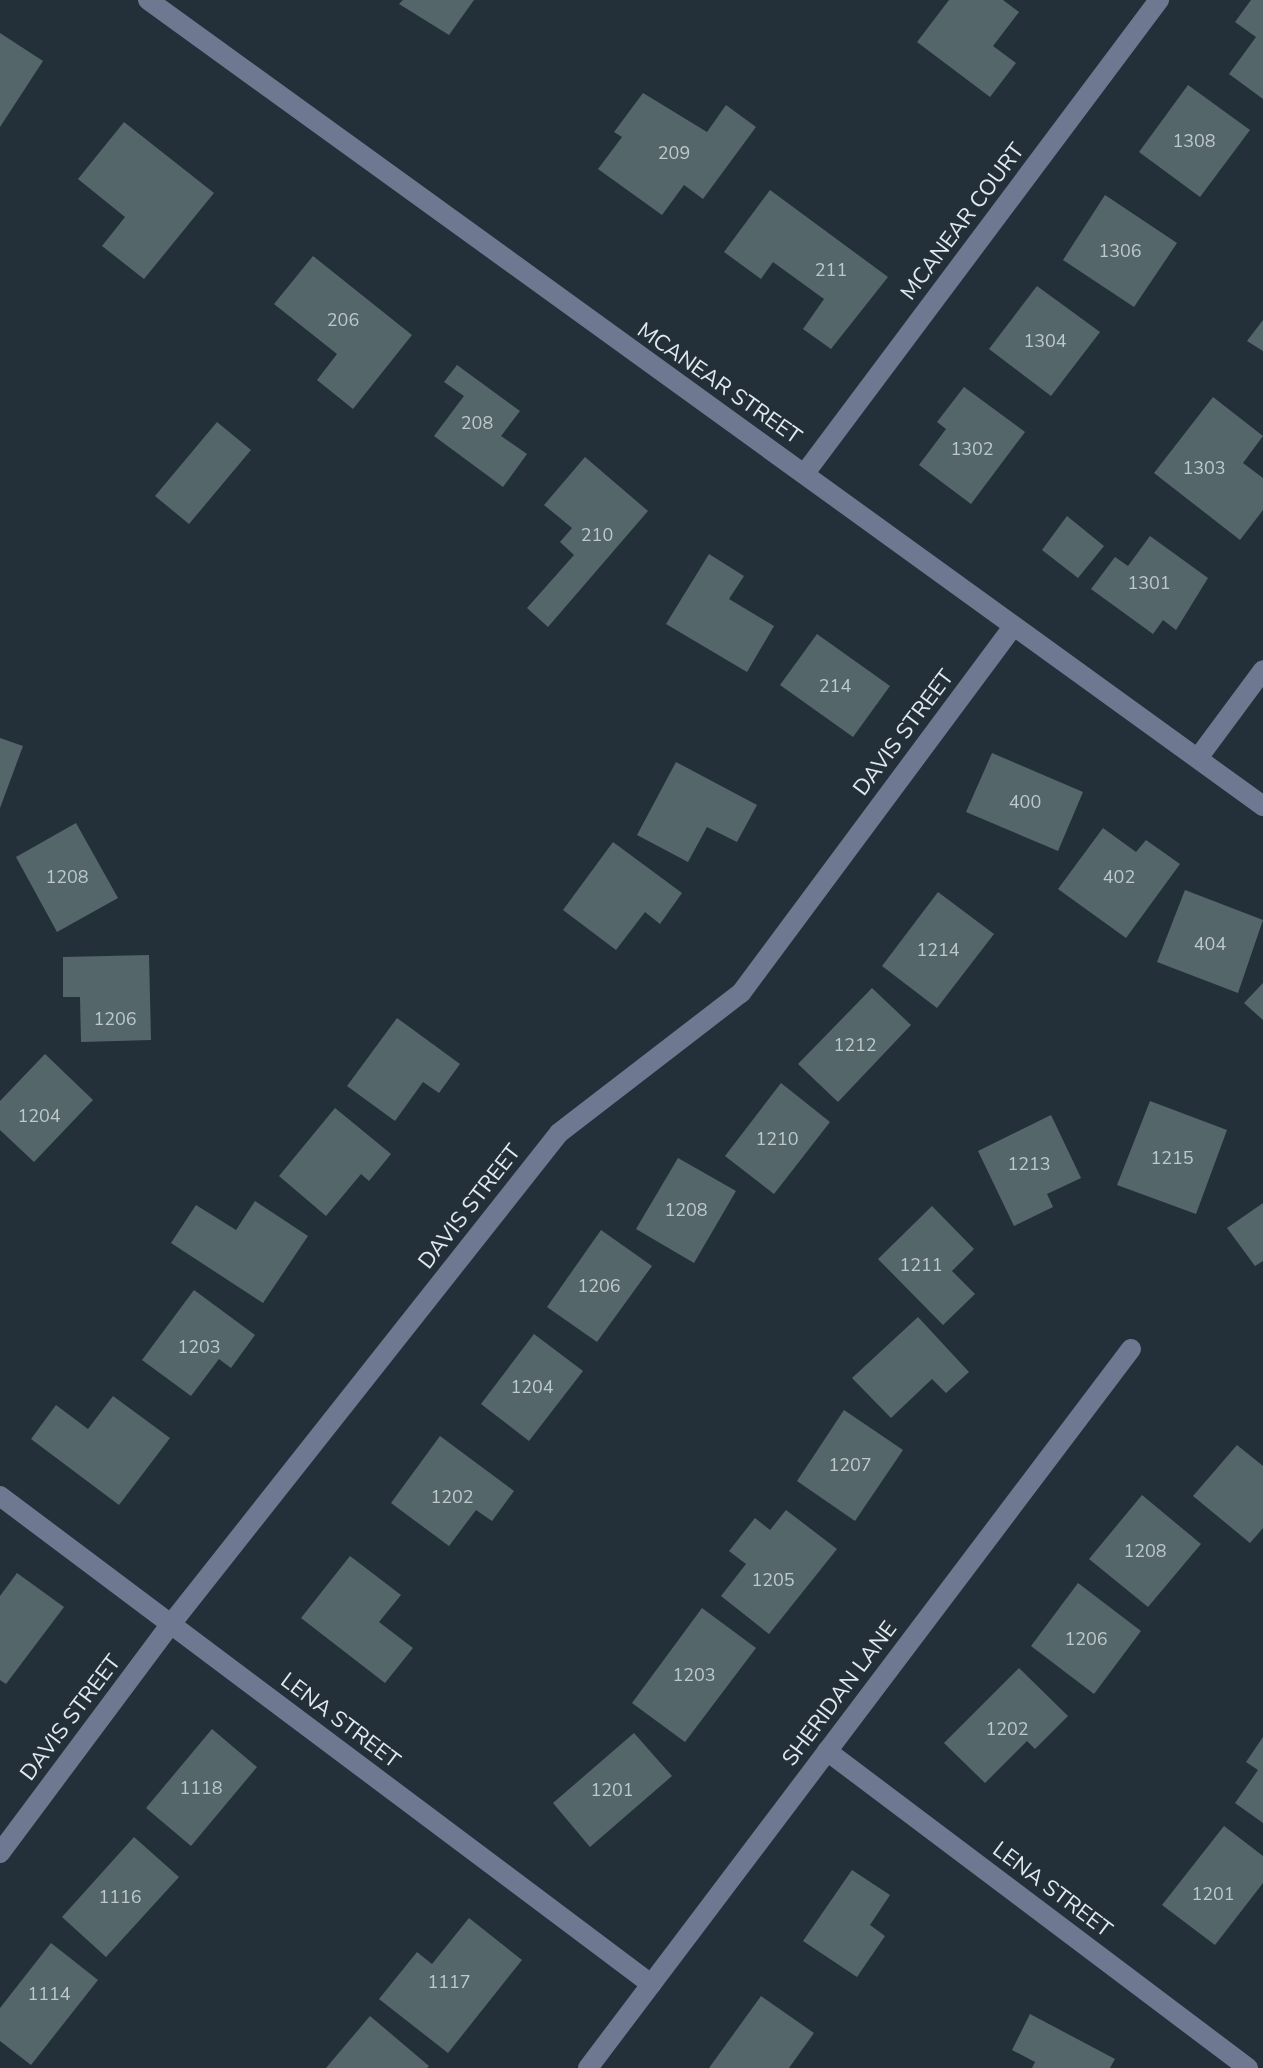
<!DOCTYPE html>
<style>
body{margin:0}
#map{position:relative;width:1263px;height:2068px;overflow:hidden;background:#243039;font-family:"Nunito Sans",sans-serif}
div>[style]{position:absolute}
[style*='--x']{left:calc(var(--x)*1px);top:calc(var(--y)*1px);width:calc(var(--w)*1px);rotate:calc(var(--a)*1deg)}
.building>*{inset:0;background:#54666a}
.minor>*{height:20px;margin:-10px;padding:0 10px;transform-origin:10px;border-radius:10px;background:#6f7891}
span{translate:-50% -50%;white-space:nowrap;text-align:center;line-height:1.15;-webkit-text-stroke:6px #243039;paint-order:stroke}
.number-label{font-size:18px;color:#bec8cd}
.number-label span{-webkit-text-stroke-width:0}
.street-label{font-size:22px;color:#e1e9ee}
</style>
<div id="map">
<div class="building">
<div style="clip-path:polygon(403px 0,474px 0,449px 35px,399px 4px)"></div>
<div style="clip-path:polygon(949px 0,1003px 0,1019px 12px,993px 46px,1016px 63px,990px 97px,917px 42px)"></div>
<div style="clip-path:polygon(1251px 0,1263px 0,1263px 99px,1229px 74px,1256px 37px,1235px 22px)"></div>
<div style="clip-path:polygon(0 33px,43px 61px,0 127px)"></div>
<div style="clip-path:polygon(1188px 85px,1250px 130px,1200px 197px,1139px 152px)"></div>
<div style="clip-path:polygon(643px 93px,707px 132px,726px 105px,756px 127px,703px 199px,684px 185px,662px 215px,598px 169px,622px 137px,614px 132px)"></div>
<div style="clip-path:polygon(124px 122px,214px 193px,144px 279px,102px 246px,125px 217px,78px 179px)"></div>
<div style="clip-path:polygon(770px 190px,888px 277px,831px 349px,803px 329px,824px 299px,773px 262px,761px 279px,724px 252px)"></div>
<div style="clip-path:polygon(1105px 195px,1177px 243px,1134px 307px,1063px 260px)"></div>
<div style="clip-path:polygon(313px 256px,412px 335px,353px 409px,317px 380px,337px 354px,274px 304px)"></div>
<div style="clip-path:polygon(1037px 286px,1100px 332px,1051px 396px,989px 349px)"></div>
<div style="clip-path:polygon(1263px 320px,1263px 351px,1247px 341px)"></div>
<div style="clip-path:polygon(457px 365px,520px 411px,501px 436px,527px 454px,503px 487px,434px 436px,464px 396px,444px 382px)"></div>
<div style="clip-path:polygon(964px 387px,1025px 432px,971px 504px,919px 465px,946px 429px,937px 422px)"></div>
<div style="clip-path:polygon(1213px 397px,1263px 436px,1243px 463px,1263px 478px,1263px 510px,1240px 540px,1154px 473px)"></div>
<div style="clip-path:polygon(217px 422px,251px 450px,189px 524px,155px 496px)"></div>
<div style="clip-path:polygon(585px 457px,648px 511px,548px 627px,527px 608px,574px 555px,560px 542px,572px 528px,544px 505px)"></div>
<div style="clip-path:polygon(1067px 516px,1104px 546px,1078px 578px,1042px 550px)"></div>
<div style="clip-path:polygon(1150px 536px,1208px 578px,1176px 630px,1163px 620px,1153px 634px,1091px 589px,1115px 557px,1128px 566px)"></div>
<div style="clip-path:polygon(709px 554px,744px 576px,729px 599px,774px 626px,747px 672px,666px 624px)"></div>
<div style="clip-path:polygon(817px 634px,890px 686px,853px 737px,780px 685px)"></div>
<div style="clip-path:polygon(0 738px,23px 746px,0 808px)"></div>
<div style="clip-path:polygon(992px 753px,1083px 792px,1058px 851px,966px 812px)"></div>
<div style="clip-path:polygon(676px 762px,757px 805px,737px 842px,707px 827px,688px 862px,637px 835px)"></div>
<div style="clip-path:polygon(76px 823px,118px 898px,57px 932px,16px 857px)"></div>
<div style="clip-path:polygon(1103px 828px,1136px 852px,1146px 840px,1180px 864px,1126px 938px,1058px 889px)"></div>
<div style="clip-path:polygon(613px 842px,682px 893px,660px 924px,645px 912px,616px 950px,563px 910px)"></div>
<div style="clip-path:polygon(1185px 890px,1263px 920px,1238px 993px,1157px 962px)"></div>
<div style="clip-path:polygon(938px 892px,994px 934px,937px 1008px,882px 966px)"></div>
<div style="clip-path:polygon(149px 955px,151px 1040px,81px 1042px,80px 997px,63px 997px,63px 957px)"></div>
<div style="clip-path:polygon(1263px 983px,1263px 1020px,1244px 1003px)"></div>
<div style="clip-path:polygon(872px 988px,911px 1025px,838px 1102px,798px 1064px)"></div>
<div style="clip-path:polygon(397px 1018px,460px 1064px,439px 1093px,423px 1082px,395px 1121px,347px 1086px)"></div>
<div style="clip-path:polygon(45px 1054px,93px 1100px,34px 1162px,0 1130px,0 1101px)"></div>
<div style="clip-path:polygon(781px 1083px,830px 1122px,774px 1194px,725px 1156px)"></div>
<div style="clip-path:polygon(1150px 1101px,1227px 1130px,1196px 1214px,1117px 1185px)"></div>
<div style="clip-path:polygon(335px 1108px,391px 1154px,369px 1181px,361px 1174px,326px 1216px,279px 1176px)"></div>
<div style="clip-path:polygon(1051px 1115px,1081px 1178px,1047px 1194px,1053px 1207px,1014px 1226px,978px 1151px)"></div>
<div style="clip-path:polygon(678px 1158px,736px 1191px,694px 1263px,636px 1229px)"></div>
<div style="clip-path:polygon(255px 1201px,308px 1236px,263px 1303px,171px 1243px,196px 1205px,236px 1230px)"></div>
<div style="clip-path:polygon(1263px 1203px,1263px 1261px,1255px 1266px,1227px 1228px)"></div>
<div style="clip-path:polygon(932px 1206px,974px 1249px,952px 1271px,975px 1294px,943px 1325px,878px 1259px)"></div>
<div style="clip-path:polygon(601px 1230px,652px 1266px,597px 1342px,547px 1307px)"></div>
<div style="clip-path:polygon(194px 1290px,255px 1335px,231px 1368px,219px 1359px,191px 1396px,142px 1360px)"></div>
<div style="clip-path:polygon(918px 1317px,969px 1372px,946px 1393px,932px 1379px,891px 1418px,852px 1378px)"></div>
<div style="clip-path:polygon(534px 1334px,583px 1371px,529px 1441px,481px 1404px)"></div>
<div style="clip-path:polygon(113px 1396px,170px 1438px,119px 1505px,31px 1439px,56px 1405px,88px 1429px)"></div>
<div style="clip-path:polygon(844px 1410px,903px 1450px,855px 1521px,797px 1481px)"></div>
<div style="clip-path:polygon(440px 1436px,514px 1491px,492px 1521px,476px 1510px,449px 1546px,391px 1503px)"></div>
<div style="clip-path:polygon(1237px 1445px,1263px 1466px,1263px 1528px,1250px 1543px,1193px 1496px)"></div>
<div style="clip-path:polygon(1142px 1495px,1201px 1544px,1148px 1607px,1089px 1559px)"></div>
<div style="clip-path:polygon(786px 1510px,837px 1549px,769px 1634px,721px 1596px,746px 1564px,729px 1551px,755px 1518px,770px 1530px)"></div>
<div style="clip-path:polygon(350px 1556px,401px 1595px,379px 1622px,413px 1648px,385px 1683px,301px 1618px)"></div>
<div style="clip-path:polygon(17px 1573px,64px 1607px,6px 1684px,0 1680px,0 1596px)"></div>
<div style="clip-path:polygon(1078px 1583px,1141px 1631px,1094px 1694px,1031px 1646px)"></div>
<div style="clip-path:polygon(702px 1608px,756px 1648px,685px 1742px,632px 1703px)"></div>
<div style="clip-path:polygon(1019px 1668px,1068px 1716px,1035px 1749px,1027px 1741px,985px 1783px,944px 1743px)"></div>
<div style="clip-path:polygon(212px 1729px,257px 1767px,191px 1846px,146px 1808px)"></div>
<div style="clip-path:polygon(634px 1733px,672px 1776px,590px 1847px,553px 1803px)"></div>
<div style="clip-path:polygon(1263px 1737px,1263px 1823px,1235px 1803px,1258px 1770px,1246px 1762px)"></div>
<div style="clip-path:polygon(1224px 1826px,1263px 1856px,1263px 1883px,1215px 1945px,1162px 1905px)"></div>
<div style="clip-path:polygon(134px 1837px,179px 1877px,106px 1957px,62px 1917px)"></div>
<div style="clip-path:polygon(852px 1870px,890px 1895px,870px 1925px,885px 1936px,857px 1977px,803px 1941px)"></div>
<div style="clip-path:polygon(469px 1918px,522px 1960px,448px 2053px,379px 1999px,417px 1952px,432px 1964px)"></div>
<div style="clip-path:polygon(51px 1943px,98px 1980px,31px 2065px,0 2041px,0 2008px)"></div>
<div style="clip-path:polygon(761px 1996px,814px 2033px,789px 2068px,709px 2068px)"></div>
<div style="clip-path:polygon(1030px 2014px,1115px 2059px,1110px 2068px,1032px 2068px,1035px 2062px,1012px 2050px)"></div>
<div style="clip-path:polygon(370px 2016px,429px 2066px,427px 2068px,326px 2068px)"></div>
</div>
<div class="minor">
<div style="--x:148;--y:0;--w:1376;--a:35.86"></div>
<div style="--x:805;--y:473;--w:591;--a:-53.19"></div>
<div style="--x:1198;--y:758;--w:109;--a:-53.5"></div>
<div style="--x:0;--y:1496;--w:814;--a:36.86"></div>
<div style="--x:827;--y:1751;--w:527;--a:36.98"></div>
<div style="--x:0;--y:1853;--w:286;--a:-53.3"></div>
<div style="--x:171;--y:1624;--w:626;--a:-51.68"></div>
<div style="--x:559;--y:1133;--w:230;--a:-37.6"></div>
<div style="--x:741;--y:993;--w:456;--a:-53.4"></div>
<div style="--x:588;--y:2068;--w:901;--a:-52.94"></div>
</div>
<div class="number-label">
<span style="left:1194px;top:141px">1308</span>
<span style="left:674px;top:153px">209</span>
<span style="left:1120px;top:251px">1306</span>
<span style="left:831px;top:270px">211</span>
<span style="left:343px;top:320px">206</span>
<span style="left:1045px;top:341px">1304</span>
<span style="left:477px;top:423px">208</span>
<span style="left:972px;top:449px">1302</span>
<span style="left:1204px;top:468px">1303</span>
<span style="left:597px;top:535px">210</span>
<span style="left:1149px;top:583px">1301</span>
<span style="left:835px;top:686px">214</span>
<span style="left:1025px;top:802px">400</span>
<span style="left:67px;top:877px">1208</span>
<span style="left:1119px;top:877px">402</span>
<span style="left:1210px;top:944px">404</span>
<span style="left:938px;top:950px">1214</span>
<span style="left:115px;top:1019px">1206</span>
<span style="left:855px;top:1045px">1212</span>
<span style="left:39px;top:1116px">1204</span>
<span style="left:777px;top:1139px">1210</span>
<span style="left:1172px;top:1158px">1215</span>
<span style="left:1029px;top:1164px">1213</span>
<span style="left:686px;top:1210px">1208</span>
<span style="left:921px;top:1265px">1211</span>
<span style="left:599px;top:1286px">1206</span>
<span style="left:199px;top:1347px">1203</span>
<span style="left:532px;top:1387px">1204</span>
<span style="left:850px;top:1465px">1207</span>
<span style="left:452px;top:1497px">1202</span>
<span style="left:1145px;top:1551px">1208</span>
<span style="left:773px;top:1580px">1205</span>
<span style="left:1086px;top:1639px">1206</span>
<span style="left:694px;top:1675px">1203</span>
<span style="left:1007px;top:1729px">1202</span>
<span style="left:201px;top:1788px">1118</span>
<span style="left:612px;top:1790px">1201</span>
<span style="left:1213px;top:1894px">1201</span>
<span style="left:120px;top:1897px">1116</span>
<span style="left:449px;top:1982px">1117</span>
<span style="left:49px;top:1994px">1114</span>
</div>
<div class="street-label">
<span style="left:963px;top:222px;rotate:-53deg">MCANEAR COURT</span>
<span style="left:719px;top:384px;rotate:35deg">MCANEAR STREET</span>
<span style="left:904px;top:733px;rotate:-53deg">DAVIS STREET</span>
<span style="left:470px;top:1207px;rotate:-52deg">DAVIS STREET</span>
<span style="left:840px;top:1694px;rotate:-53deg">SHERIDAN LANE</span>
<span style="left:71px;top:1718px;rotate:-53deg">DAVIS STREET</span>
<span style="left:340px;top:1721px;rotate:37deg">LENA STREET</span>
<span style="left:1052px;top:1890px;rotate:37deg">LENA STREET</span>
</div>
</div>
